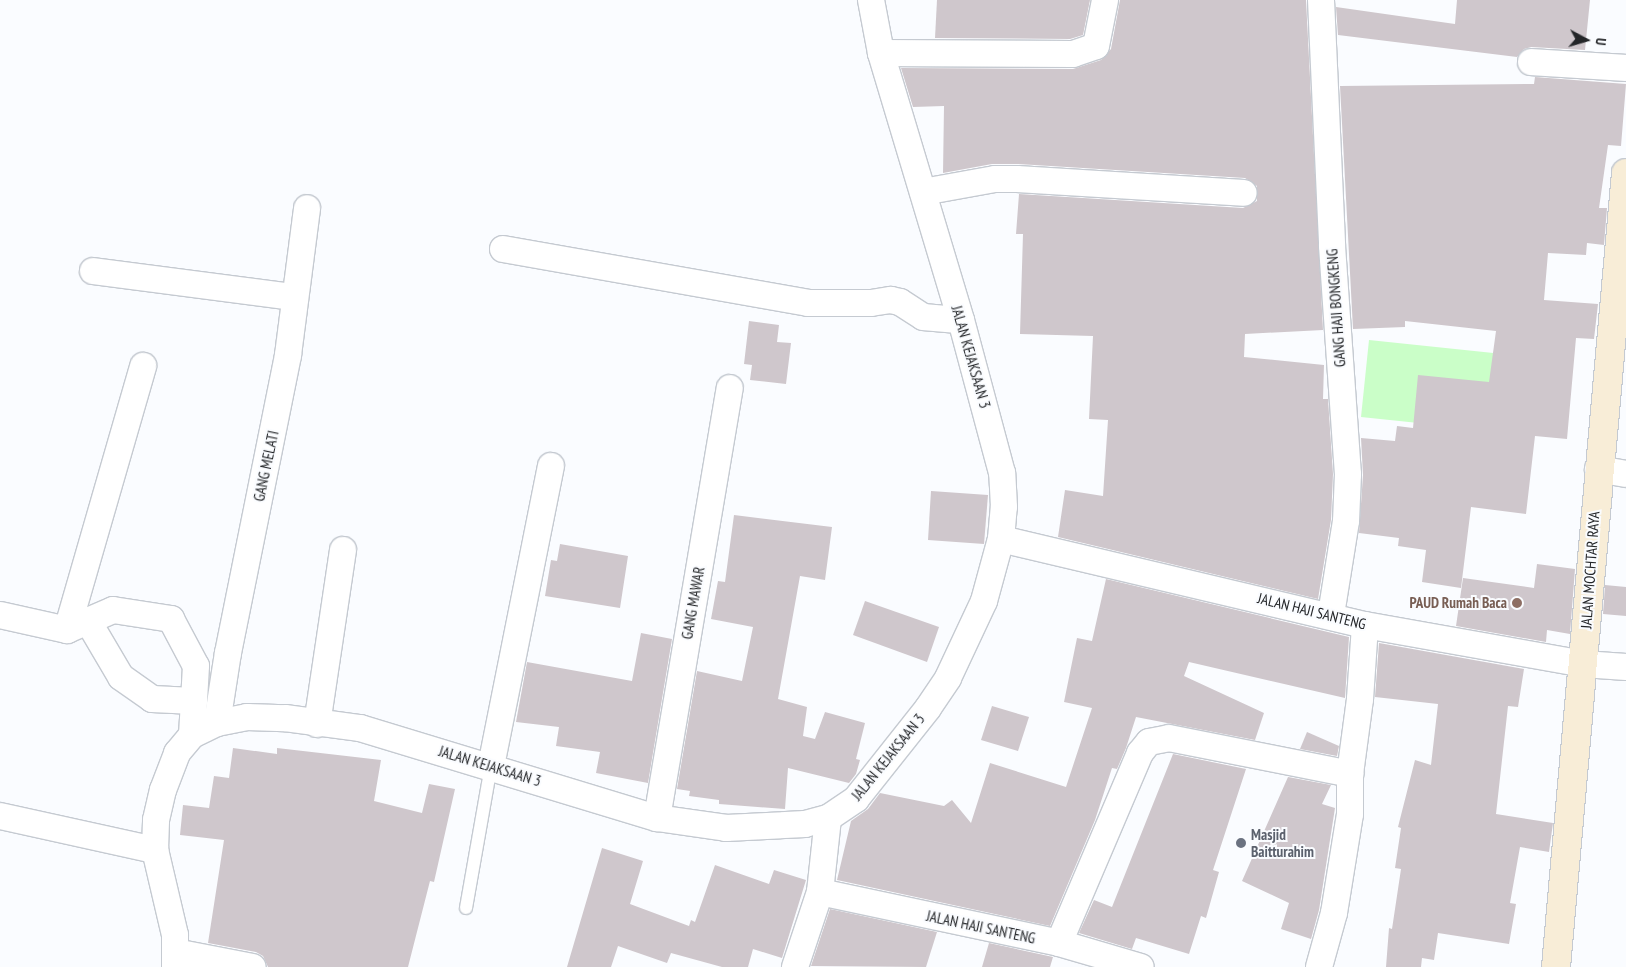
<!DOCTYPE html>
<style>
body{margin:0}
#map{position:relative;width:1626px;height:967px;overflow:hidden;background:#fafcff;font-family:"PT Sans Narrow",sans-serif}
div>[style]{position:absolute}
[style*='--x']{left:calc(var(--x)*1px);top:calc(var(--y)*1px);width:calc(var(--w)*1px);rotate:calc(var(--a)*1deg)}
.green>*{inset:0;background:#cafec8}
.building>*{inset:0;background:#cfc7cc}
.roads{filter:drop-shadow(1px 0 #c5cad1) drop-shadow(-1px 0 #c5cad1) drop-shadow(0 1px #c5cad1) drop-shadow(0 -1px #c5cad1)}
.lane>*{height:12px;margin:-6px;padding:0 6px;transform-origin:6px;border-radius:6px;background:#fff}
.street>*{height:26px;margin:-13px;padding:0 13px;transform-origin:13px;border-radius:13px;background:#fff}
.secondary>*{height:28px;margin:-14px;padding:0 14px;transform-origin:14px;border-radius:14px;background:#f8edd7}
.dots>*{width:14px;height:14px;translate:-50% -50%;box-sizing:border-box;border:2px solid #fafcff;border-radius:50%}
span{translate:-50% -50%;white-space:nowrap;text-align:center;line-height:1.15;-webkit-text-stroke:4px #fafcff;paint-order:stroke}
.street-label{font-size:15px;color:#242629}
.education-label{font-size:15px;color:#785e54;font-weight:700}
.right{translate:-100% -50%;text-align:right}
.worship-label{font-size:15px;color:#5b616d;font-weight:700}
.left{translate:0 -50%;text-align:left}
.north{position:absolute;left:1561px;top:15px;width:50px;height:50px;-webkit-text-stroke:4px #fafcff;paint-order:stroke;rotate:96deg;font-size:14px;font-weight:700;line-height:20px;text-align:center;color:#242629}
.north::after{content:'';display:block;margin:auto;width:18px;height:22px;background:#242629;clip-path:polygon(50% 0,100% 100%,50% 72%,0 100%)}
</style>
<div id="map">
<div class="green">
<div style="clip-path:polygon(1369px 340px,1522px 356px,1514px 433px,1361px 417px)"></div>
</div>
<div class="building">
<div style="clip-path:polygon(937px 0,1090px 0,1083px 35px,1070px 39px,935px 38px)"></div>
<div style="clip-path:polygon(1120px 0,1306px 0,1323px 330px,1245px 334px,1244px 357px,1324px 365px,1323px 399px,1328px 399px,1333px 474px,1331px 520px,1318px 599px,1058px 537px,1065px 490px,1103px 496px,1108px 420px,1089px 419px,1093px 336px,1020px 334px,1023px 234px,1016px 234px,1019px 194px,1243px 208px,1257px 201px,1257px 186px,1245px 178px,1018px 164px,992px 164px,943px 173px,944px 106px,913px 107px,901px 68px,1073px 69px,1101px 60px,1111px 49px)"></div>
<div style="clip-path:polygon(1457px 0,1590px 0,1585px 50px,1531px 47px,1524px 49px,1517px 57px,1338px 35px,1336px 7px,1455px 24px)"></div>
<div style="clip-path:polygon(1535px 77px,1626px 84px,1621px 146px,1608px 145px,1599px 208px,1607px 208px,1604px 245px,1587px 243px,1586px 255px,1548px 253px,1544px 300px,1598px 304px,1594px 339px,1576px 338px,1567px 439px,1535px 436px,1526px 514px,1471px 507px,1461px 588px,1422px 582px,1426px 550px,1398px 546px,1399px 538px,1359px 533px,1363px 475px,1361px 438px,1395px 441px,1397px 426px,1413px 428px,1418px 375px,1489px 382px,1496px 331px,1405px 321px,1405px 327px,1353px 329px,1340px 86px,1534px 84px)"></div>
<div style="clip-path:polygon(749px 321px,779px 325px,777px 342px,791px 343px,786px 384px,750px 380px,752px 365px,744px 364px)"></div>
<div style="clip-path:polygon(931px 491px,988px 495px,984px 544px,928px 540px)"></div>
<div style="clip-path:polygon(734px 515px,832px 527px,825px 580px,800px 576px,778px 699px,807px 707px,803px 736px,815px 739px,825px 712px,865px 723px,856px 759px,860px 760px,856px 774px,849px 783px,788px 768px,785px 809px,719px 804px,719px 800px,689px 796px,690px 791px,677px 789px,697px 671px,742px 681px,753px 627px,711px 619px,718px 581px,725px 582px)"></div>
<div style="clip-path:polygon(560px 544px,628px 556px,620px 608px,545px 596px,551px 560px,557px 561px)"></div>
<div style="clip-path:polygon(1537px 564px,1575px 569px,1570px 634px,1547px 630px,1546px 642px,1456px 626px,1463px 578px,1534px 588px)"></div>
<div style="clip-path:polygon(1106px 579px,1349px 637px,1345px 698px,1189px 662px,1184px 676px,1264px 713px,1255px 740px,1136px 717px,1126px 748px,1117px 769px,1112px 768px,1095px 820px,1050px 926px,837px 880px,851px 821px,868px 809px,880px 793px,944px 806px,952px 800px,971px 823px,990px 763px,1066px 787px,1092px 708px,1064px 702px,1077px 638px,1092px 641px)"></div>
<div style="clip-path:polygon(1605px 585px,1626px 587px,1626px 616px,1603px 614px)"></div>
<div style="clip-path:polygon(865px 601px,939px 627px,927px 662px,853px 635px)"></div>
<div style="clip-path:polygon(641px 633px,672px 639px,648px 783px,596px 773px,600px 752px,556px 746px,559px 727px,516px 722px,527px 662px,632px 681px)"></div>
<div style="clip-path:polygon(1379px 643px,1524px 669px,1518px 707px,1508px 706px,1496px 814px,1553px 823px,1549px 852px,1520px 847px,1510px 903px,1516px 904px,1509px 944px,1438px 933px,1434px 960px,1422px 958px,1421px 967px,1386px 967px,1389px 928px,1392px 929px,1401px 869px,1395px 868px,1401px 828px,1398px 827px,1415px 760px,1431px 765px,1438px 704px,1375px 697px)"></div>
<div style="clip-path:polygon(992px 706px,1029px 717px,1018px 751px,981px 740px)"></div>
<div style="clip-path:polygon(1307px 732px,1339px 746px,1337px 756px,1300px 749px)"></div>
<div style="clip-path:polygon(233px 748px,277px 754px,277px 748px,381px 760px,374px 801px,422px 813px,429px 784px,455px 789px,434px 882px,430px 881px,408px 967px,268px 967px,263px 956px,256px 952px,208px 943px,224px 840px,180px 835px,183px 805px,209px 808px,214px 776px,229px 778px)"></div>
<div style="clip-path:polygon(1173px 754px,1246px 769px,1213px 870px,1219px 872px,1206px 918px,1201px 916px,1189px 954px,1136px 938px,1132px 949px,1079px 933px,1094px 900px,1112px 907px)"></div>
<div style="clip-path:polygon(1288px 777px,1331px 785px,1322px 804px,1335px 808px,1319px 910px,1311px 939px,1281px 929px,1289px 903px,1242px 881px)"></div>
<div style="clip-path:polygon(602px 848px,643px 861px,630px 904px,689px 926px,691px 920px,695px 922px,715px 865px,769px 884px,774px 870px,806px 880px,782px 958px,753px 949px,748px 967px,722px 967px,671px 953px,667px 963px,618px 946px,611px 967px,567px 967px)"></div>
<div style="clip-path:polygon(830px 909px,937px 932px,926px 967px,811px 966px)"></div>
<div style="clip-path:polygon(989px 943px,1053px 957px,1050px 967px,982px 967px)"></div>
</div>
<div class="roads">
<div class="lane">
<div style="--x:466;--y:908;--w:144;--a:-80"></div>
</div>
<div class="street">
<div style="--x:1321;--y:0;--w:246;--a:87.4"></div>
<div style="--x:1332;--y:246;--w:229;--a:86"></div>
<div style="--x:1348;--y:474;--w:47;--a:92.4"></div>
<div style="--x:1346;--y:521;--w:95;--a:99.1"></div>
<div style="--x:881;--y:53;--w:192;--a:0.3"></div>
<div style="--x:1073;--y:54;--w:24;--a:-19"></div>
<div style="--x:1096;--y:46;--w:47;--a:-78.9"></div>
<div style="--x:1531;--y:62;--w:95;--a:3.6"></div>
<div style="--x:923;--y:192;--w:73;--a:-10.2"></div>
<div style="--x:995;--y:179;--w:22;--a:0"></div>
<div style="--x:1017;--y:179;--w:227;--a:3.5"></div>
<div style="--x:503;--y:249;--w:310;--a:10"></div>
<div style="--x:808;--y:303;--w:63;--a:0"></div>
<div style="--x:871;--y:303;--w:20;--a:-9"></div>
<div style="--x:891;--y:300;--w:9;--a:13"></div>
<div style="--x:900;--y:302;--w:27;--a:33"></div>
<div style="--x:923;--y:317;--w:38;--a:5"></div>
<div style="--x:93;--y:271;--w:203;--a:7.4"></div>
<div style="--x:1598;--y:469;--w:28;--a:10"></div>
<div style="--x:1001;--y:539;--w:374;--a:13.3"></div>
<div style="--x:1365;--y:625;--w:221;--a:10.1"></div>
<div style="--x:1583;--y:664;--w:43;--a:4"></div>
<div style="--x:0;--y:615;--w:69;--a:12.6"></div>
<div style="--x:67;--y:630;--w:50;--a:-23.5"></div>
<div style="--x:113;--y:610;--w:59;--a:8.8"></div>
<div style="--x:171;--y:619;--w:53;--a:62"></div>
<div style="--x:196;--y:666;--w:69;--a:93.3"></div>
<div style="--x:88;--y:621;--w:65;--a:59.5"></div>
<div style="--x:121;--y:677;--w:38;--a:35"></div>
<div style="--x:152;--y:699;--w:42;--a:2.7"></div>
<div style="--x:67;--y:630;--w:275;--a:-73.9"></div>
<div style="--x:217;--y:723;--w:71;--a:-81.1"></div>
<div style="--x:228;--y:653;--w:304;--a:-78.6"></div>
<div style="--x:288;--y:355;--w:148;--a:-82.6"></div>
<div style="--x:317;--y:724;--w:176;--a:-81.5"></div>
<div style="--x:491;--y:766;--w:306;--a:-78.7"></div>
<div style="--x:0;--y:816;--w:159;--a:12.4"></div>
<div style="--x:657;--y:818;--w:436;--a:-80.4"></div>
<div style="--x:820;--y:892;--w:244;--a:12"></div>
<div style="--x:1059;--y:943;--w:85;--a:16.3"></div>
<div style="--x:1059;--y:943;--w:207;--a:-66.9"></div>
<div style="--x:1140;--y:753;--w:14;--a:-51"></div>
<div style="--x:1149;--y:742;--w:20;--a:-11"></div>
<div style="--x:1169;--y:738;--w:185;--a:11.2"></div>
<div style="--x:175;--y:952;--w:79;--a:10.9"></div>
<div style="--x:175;--y:967;--w:32;--a:-90"></div>
<div style="--x:175;--y:935;--w:87;--a:-103.2"></div>
<div style="--x:155;--y:850;--w:30;--a:-88"></div>
<div style="--x:156;--y:820;--w:31;--a:-77"></div>
<div style="--x:163;--y:790;--w:40;--a:-69"></div>
<div style="--x:177;--y:753;--w:23;--a:-50"></div>
<div style="--x:192;--y:735;--w:28;--a:-26"></div>
<div style="--x:217;--y:723;--w:31;--a:-11"></div>
<div style="--x:247;--y:717;--w:38;--a:2"></div>
<div style="--x:285;--y:718;--w:76;--a:7.6"></div>
<div style="--x:360;--y:728;--w:310;--a:16.9"></div>
<div style="--x:657;--y:818;--w:70;--a:8.2"></div>
<div style="--x:726;--y:828;--w:79;--a:-2.9"></div>
<div style="--x:805;--y:824;--w:24;--a:-15"></div>
<div style="--x:828;--y:818;--w:34;--a:-34"></div>
<div style="--x:856;--y:799;--w:116;--a:-51.6"></div>
<div style="--x:928;--y:708;--w:36;--a:-56"></div>
<div style="--x:948;--y:678;--w:85;--a:-64.9"></div>
<div style="--x:984;--y:601;--w:64;--a:-74.7"></div>
<div style="--x:1001;--y:539;--w:32;--a:-85"></div>
<div style="--x:1004;--y:507;--w:34;--a:-93"></div>
<div style="--x:1002;--y:473;--w:158;--a:-105"></div>
<div style="--x:961;--y:320;--w:279;--a:-106.7"></div>
<div style="--x:881;--y:53;--w:54;--a:-100.7"></div>
<div style="--x:795;--y:967;--w:79;--a:-71.6"></div>
<div style="--x:820;--y:892;--w:74;--a:-83.8"></div>
<div style="--x:1319;--y:967;--w:56;--a:-74.5"></div>
<div style="--x:1334;--y:913;--w:100;--a:-80.8"></div>
<div style="--x:1350;--y:814;--w:40;--a:-90"></div>
<div style="--x:1350;--y:774;--w:76;--a:-82.4"></div>
<div style="--x:1360;--y:699;--w:74;--a:-86.1"></div>
</div>
<div class="secondary">
<div style="--x:1556;--y:967;--w:797;--a:-84.96"></div>
</div>
</div>
<div class="dots">
<div style="left:1517px;top:603px;background:#8d6e63"></div>
<div style="left:1241px;top:843px;background:#6b7280"></div>
</div>
<div class="street-label">
<span style="left:1336px;top:308px;rotate:-94deg">GANG HAJI BONGKENG</span>
<span style="left:971px;top:357px;rotate:74deg">JALAN KEJAKSAAN 3</span>
<span style="left:266px;top:466px;rotate:-78deg">GANG MELATI</span>
<span style="left:1590px;top:570px;rotate:-86deg">JALAN MOCHTAR RAYA</span>
<span style="left:693px;top:603px;rotate:-80deg">GANG MAWAR</span>
<span style="left:1312px;top:611px;rotate:14deg">JALAN HAJI SANTENG</span>
<span style="left:888px;top:757px;rotate:-51deg">JALAN KEJAKSAAN 3</span>
<span style="left:490px;top:766px;rotate:17deg">JALAN KEJAKSAAN 3</span>
<span style="left:981px;top:927px;rotate:12deg">JALAN HAJI SANTENG</span>
</div>
<div class="education-label">
<span class="right" style="left:1507px;top:603px">PAUD Rumah Baca</span>
</div>
<div class="worship-label">
<span class="left" style="left:1251px;top:843px">Masjid<br>Baitturahim</span>
</div>
<div class="north">U</div>
</div>
